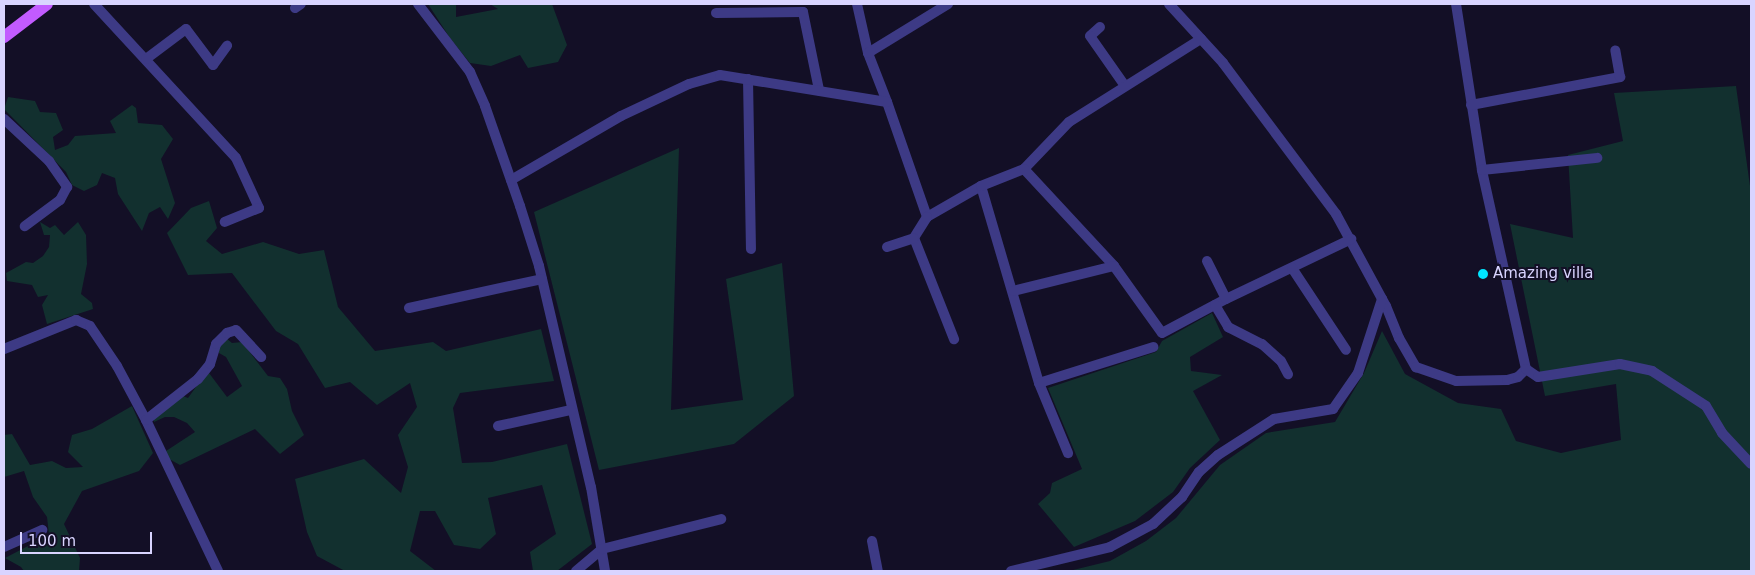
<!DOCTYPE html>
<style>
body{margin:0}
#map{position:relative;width:1755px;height:575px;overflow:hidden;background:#130f26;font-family:"DejaVu Sans",sans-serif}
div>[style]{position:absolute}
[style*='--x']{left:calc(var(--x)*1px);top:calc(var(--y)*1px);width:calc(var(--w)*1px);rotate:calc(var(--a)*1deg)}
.green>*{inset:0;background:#12302f}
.minor>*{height:10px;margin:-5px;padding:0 5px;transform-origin:5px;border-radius:5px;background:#3d3a85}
.major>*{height:12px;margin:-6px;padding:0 6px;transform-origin:6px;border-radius:6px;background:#c25bff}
.dots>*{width:14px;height:14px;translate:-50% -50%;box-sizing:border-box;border:2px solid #130f26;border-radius:50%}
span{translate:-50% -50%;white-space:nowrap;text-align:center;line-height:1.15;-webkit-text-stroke:4px #130f26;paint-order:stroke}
.poi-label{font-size:15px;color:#d9d4ff}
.left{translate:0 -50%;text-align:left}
.frame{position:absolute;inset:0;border:5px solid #d9d4ff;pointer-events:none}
.scale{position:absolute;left:20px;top:532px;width:132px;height:22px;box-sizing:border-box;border:2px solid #d9d4ff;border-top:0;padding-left:6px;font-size:15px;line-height:18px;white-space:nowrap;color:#d9d4ff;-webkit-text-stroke:4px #130f26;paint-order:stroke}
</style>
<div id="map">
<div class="green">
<div style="clip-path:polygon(428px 4px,456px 4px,456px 17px,498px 9px,490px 4px,552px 4px,567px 45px,558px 62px,528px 68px,520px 55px,491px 66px,470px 63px,450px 38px)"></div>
<div style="clip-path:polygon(1736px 86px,1751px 193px,1751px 571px,1069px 571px,1110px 561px,1146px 541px,1176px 518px,1220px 465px,1266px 433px,1335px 422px,1364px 373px,1382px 331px,1405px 374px,1458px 403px,1501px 409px,1516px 441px,1561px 453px,1621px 440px,1616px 384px,1545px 396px,1510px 224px,1573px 238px,1568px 155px,1623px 141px,1614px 93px)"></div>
<div style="clip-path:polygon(8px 97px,35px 101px,40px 112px,56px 113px,63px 130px,53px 137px,55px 150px,68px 145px,75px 136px,116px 133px,110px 121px,132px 105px,136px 108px,138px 123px,162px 125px,173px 139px,161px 159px,175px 203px,168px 219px,160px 207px,149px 213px,142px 231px,118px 194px,115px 178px,102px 173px,97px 185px,84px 191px,72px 185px,66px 172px,4px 109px)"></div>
<div style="clip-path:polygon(679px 148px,671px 410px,743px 400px,726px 279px,782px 263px,794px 396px,734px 444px,599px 470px,534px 212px)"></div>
<div style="clip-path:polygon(209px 201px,217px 228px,206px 241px,222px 254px,263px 242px,299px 254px,324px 250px,338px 307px,375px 351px,433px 342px,446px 351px,541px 329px,554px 381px,460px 393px,453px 408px,462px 463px,492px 462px,567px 444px,592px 544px,557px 571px,533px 571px,530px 552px,556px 534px,542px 485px,488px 498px,496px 534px,480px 549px,454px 545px,435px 511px,420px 511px,410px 551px,436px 571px,345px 571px,317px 556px,307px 532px,295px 479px,364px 459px,401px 493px,408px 467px,398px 435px,417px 407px,410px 383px,377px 405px,350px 382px,325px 388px,298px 344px,276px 331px,232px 273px,188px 275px,167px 233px,191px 208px)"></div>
<div style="clip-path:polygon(40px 222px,50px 228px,55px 225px,64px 235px,78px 222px,86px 235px,87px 264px,81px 294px,92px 303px,93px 309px,47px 324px,42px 305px,48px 295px,38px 297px,32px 285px,7px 281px,6px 273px,26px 262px,33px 263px,43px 256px,49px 247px,50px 235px,44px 235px)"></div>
<div style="clip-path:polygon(1212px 313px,1223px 337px,1190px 357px,1191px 371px,1222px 375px,1193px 391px,1220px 440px,1190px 468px,1173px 492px,1135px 521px,1074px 547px,1038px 504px,1050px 493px,1052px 483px,1082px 469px,1048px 388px,1156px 352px,1162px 341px)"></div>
<div style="clip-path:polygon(226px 338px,232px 343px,242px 342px,268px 376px,280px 378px,287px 389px,292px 411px,304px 435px,280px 454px,255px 429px,180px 465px,169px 459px,166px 451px,195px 432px,187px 423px,174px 417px,165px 417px,154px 422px,154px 418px,183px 396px,188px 398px,198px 384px,209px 373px,227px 397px,242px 386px,226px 357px,219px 353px,219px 346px)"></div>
<div style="clip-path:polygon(132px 406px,153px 453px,139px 471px,82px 491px,64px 524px,80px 558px,79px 571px,24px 571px,21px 567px,5px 558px,49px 535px,47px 517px,33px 497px,24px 471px,4px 477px,4px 435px,12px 434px,30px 465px,52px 461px,66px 468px,83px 467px,68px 452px,72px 435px,92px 429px)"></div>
</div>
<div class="minor">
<div style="--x:94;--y:4;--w:209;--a:47.3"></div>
<div style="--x:236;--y:158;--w:55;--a:65.3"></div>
<div style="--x:259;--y:208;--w:37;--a:158"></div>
<div style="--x:418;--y:4;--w:86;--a:52.6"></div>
<div style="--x:470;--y:72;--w:37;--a:66"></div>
<div style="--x:485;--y:106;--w:106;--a:70.7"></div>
<div style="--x:520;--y:206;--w:63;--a:72.4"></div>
<div style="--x:539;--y:266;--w:227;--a:76.8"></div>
<div style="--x:591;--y:487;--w:85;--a:80.5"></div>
<div style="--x:857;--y:4;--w:50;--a:77.3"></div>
<div style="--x:868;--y:53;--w:53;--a:68.8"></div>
<div style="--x:887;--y:102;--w:122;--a:70.8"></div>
<div style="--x:927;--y:217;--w:62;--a:-29.9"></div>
<div style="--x:981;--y:186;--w:205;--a:73.6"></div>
<div style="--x:1039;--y:383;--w:76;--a:67.5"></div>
<div style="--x:1169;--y:4;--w:80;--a:47.5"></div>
<div style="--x:1223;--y:63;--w:189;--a:53.2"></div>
<div style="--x:1336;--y:214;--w:105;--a:61.5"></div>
<div style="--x:1386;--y:306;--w:35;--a:68"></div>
<div style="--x:1399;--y:338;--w:34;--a:60"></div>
<div style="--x:1416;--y:367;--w:42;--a:19.3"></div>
<div style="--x:1456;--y:381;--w:51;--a:-1.1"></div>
<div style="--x:1507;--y:380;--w:11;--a:-15"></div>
<div style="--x:1518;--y:377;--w:11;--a:-45"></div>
<div style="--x:1526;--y:369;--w:204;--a:-102.5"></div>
<div style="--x:1482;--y:170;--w:168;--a:-98.9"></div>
<div style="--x:295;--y:8;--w:7;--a:-34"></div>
<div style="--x:716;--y:13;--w:87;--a:-0.7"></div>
<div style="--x:803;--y:12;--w:80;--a:78.4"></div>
<div style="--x:1100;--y:27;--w:13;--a:138"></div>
<div style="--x:1090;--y:36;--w:61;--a:55"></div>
<div style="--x:868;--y:53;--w:94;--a:-31.5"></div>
<div style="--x:146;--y:59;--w:50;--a:-36.9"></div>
<div style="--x:186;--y:29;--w:45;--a:53.1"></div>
<div style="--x:213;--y:65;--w:24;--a:-54"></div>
<div style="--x:748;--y:79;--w:170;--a:89"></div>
<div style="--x:1471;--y:105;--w:152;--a:-10.6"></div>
<div style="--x:1620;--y:77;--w:27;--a:-100"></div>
<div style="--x:4;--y:119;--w:62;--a:43"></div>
<div style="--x:49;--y:161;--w:32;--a:55"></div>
<div style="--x:67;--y:187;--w:15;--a:118"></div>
<div style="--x:60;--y:200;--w:44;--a:143.4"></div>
<div style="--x:1024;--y:169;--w:65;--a:-46.2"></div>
<div style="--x:1069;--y:122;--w:156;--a:-32.2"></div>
<div style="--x:1482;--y:170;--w:116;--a:-6"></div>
<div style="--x:511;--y:180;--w:127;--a:-30.2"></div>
<div style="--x:621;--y:116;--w:75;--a:-25.2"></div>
<div style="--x:689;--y:84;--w:32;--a:-16"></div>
<div style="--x:720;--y:75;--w:169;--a:9.2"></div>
<div style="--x:981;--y:186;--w:46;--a:-21.6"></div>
<div style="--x:1024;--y:169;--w:132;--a:47.1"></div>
<div style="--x:1114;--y:266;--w:82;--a:54.4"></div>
<div style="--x:1162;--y:333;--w:72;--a:-28"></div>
<div style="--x:1226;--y:299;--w:139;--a:-25.6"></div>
<div style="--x:927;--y:217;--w:25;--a:122"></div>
<div style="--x:914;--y:238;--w:109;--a:68.4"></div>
<div style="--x:887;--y:247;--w:28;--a:-18"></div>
<div style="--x:1207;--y:261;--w:42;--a:63.4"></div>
<div style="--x:1292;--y:268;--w:98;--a:56.6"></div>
<div style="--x:1013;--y:291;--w:104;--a:-13.9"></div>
<div style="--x:1215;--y:305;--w:26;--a:59"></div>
<div style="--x:1228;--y:327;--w:38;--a:27"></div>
<div style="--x:1262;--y:344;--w:25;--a:42"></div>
<div style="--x:1281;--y:361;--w:15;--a:62"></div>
<div style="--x:409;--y:308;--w:136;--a:-12.3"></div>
<div style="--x:4;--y:349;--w:78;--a:-21.9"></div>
<div style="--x:76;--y:320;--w:15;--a:23"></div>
<div style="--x:90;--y:326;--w:48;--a:56"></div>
<div style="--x:117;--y:366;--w:61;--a:61.8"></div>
<div style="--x:146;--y:420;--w:167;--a:64.5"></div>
<div style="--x:1526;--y:369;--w:14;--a:34"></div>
<div style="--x:1538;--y:377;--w:83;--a:-9"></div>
<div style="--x:1620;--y:364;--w:33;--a:12"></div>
<div style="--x:1652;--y:371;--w:64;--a:32.9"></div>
<div style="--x:1706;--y:406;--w:31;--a:59"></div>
<div style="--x:1722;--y:433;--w:42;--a:46.9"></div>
<div style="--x:1039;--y:383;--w:120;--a:-17.5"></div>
<div style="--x:146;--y:420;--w:66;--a:-38.3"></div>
<div style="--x:198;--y:379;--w:19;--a:-51"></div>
<div style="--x:210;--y:364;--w:21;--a:-73"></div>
<div style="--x:216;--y:344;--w:16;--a:-45"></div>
<div style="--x:227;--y:333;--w:9;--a:-18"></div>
<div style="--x:236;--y:330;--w:37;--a:47"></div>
<div style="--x:498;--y:426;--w:75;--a:-12.4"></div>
<div style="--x:872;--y:541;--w:31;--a:79"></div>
<div style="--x:4;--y:547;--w:42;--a:-24.1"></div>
<div style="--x:576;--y:571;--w:34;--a:-40"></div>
<div style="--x:602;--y:549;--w:123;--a:-14.1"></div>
<div style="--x:1011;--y:571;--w:102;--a:-13.6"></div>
<div style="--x:1110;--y:547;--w:49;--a:-28.1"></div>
<div style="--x:1153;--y:524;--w:40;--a:-43"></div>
<div style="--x:1182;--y:497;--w:30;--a:-56"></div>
<div style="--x:1199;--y:472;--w:25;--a:-42"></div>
<div style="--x:1218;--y:455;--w:67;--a:-32.7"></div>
<div style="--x:1274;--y:419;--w:60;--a:-9.6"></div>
<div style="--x:1333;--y:409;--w:44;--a:-55.2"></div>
<div style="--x:1358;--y:373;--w:78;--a:-72"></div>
</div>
<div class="major">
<div style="--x:4;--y:37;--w:54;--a:-37.5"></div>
</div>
<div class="dots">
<div style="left:1483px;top:274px;background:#00e5ff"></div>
</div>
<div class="poi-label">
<span class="left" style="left:1493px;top:274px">Amazing villa</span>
</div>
<div class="frame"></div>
<div class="scale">100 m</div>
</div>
